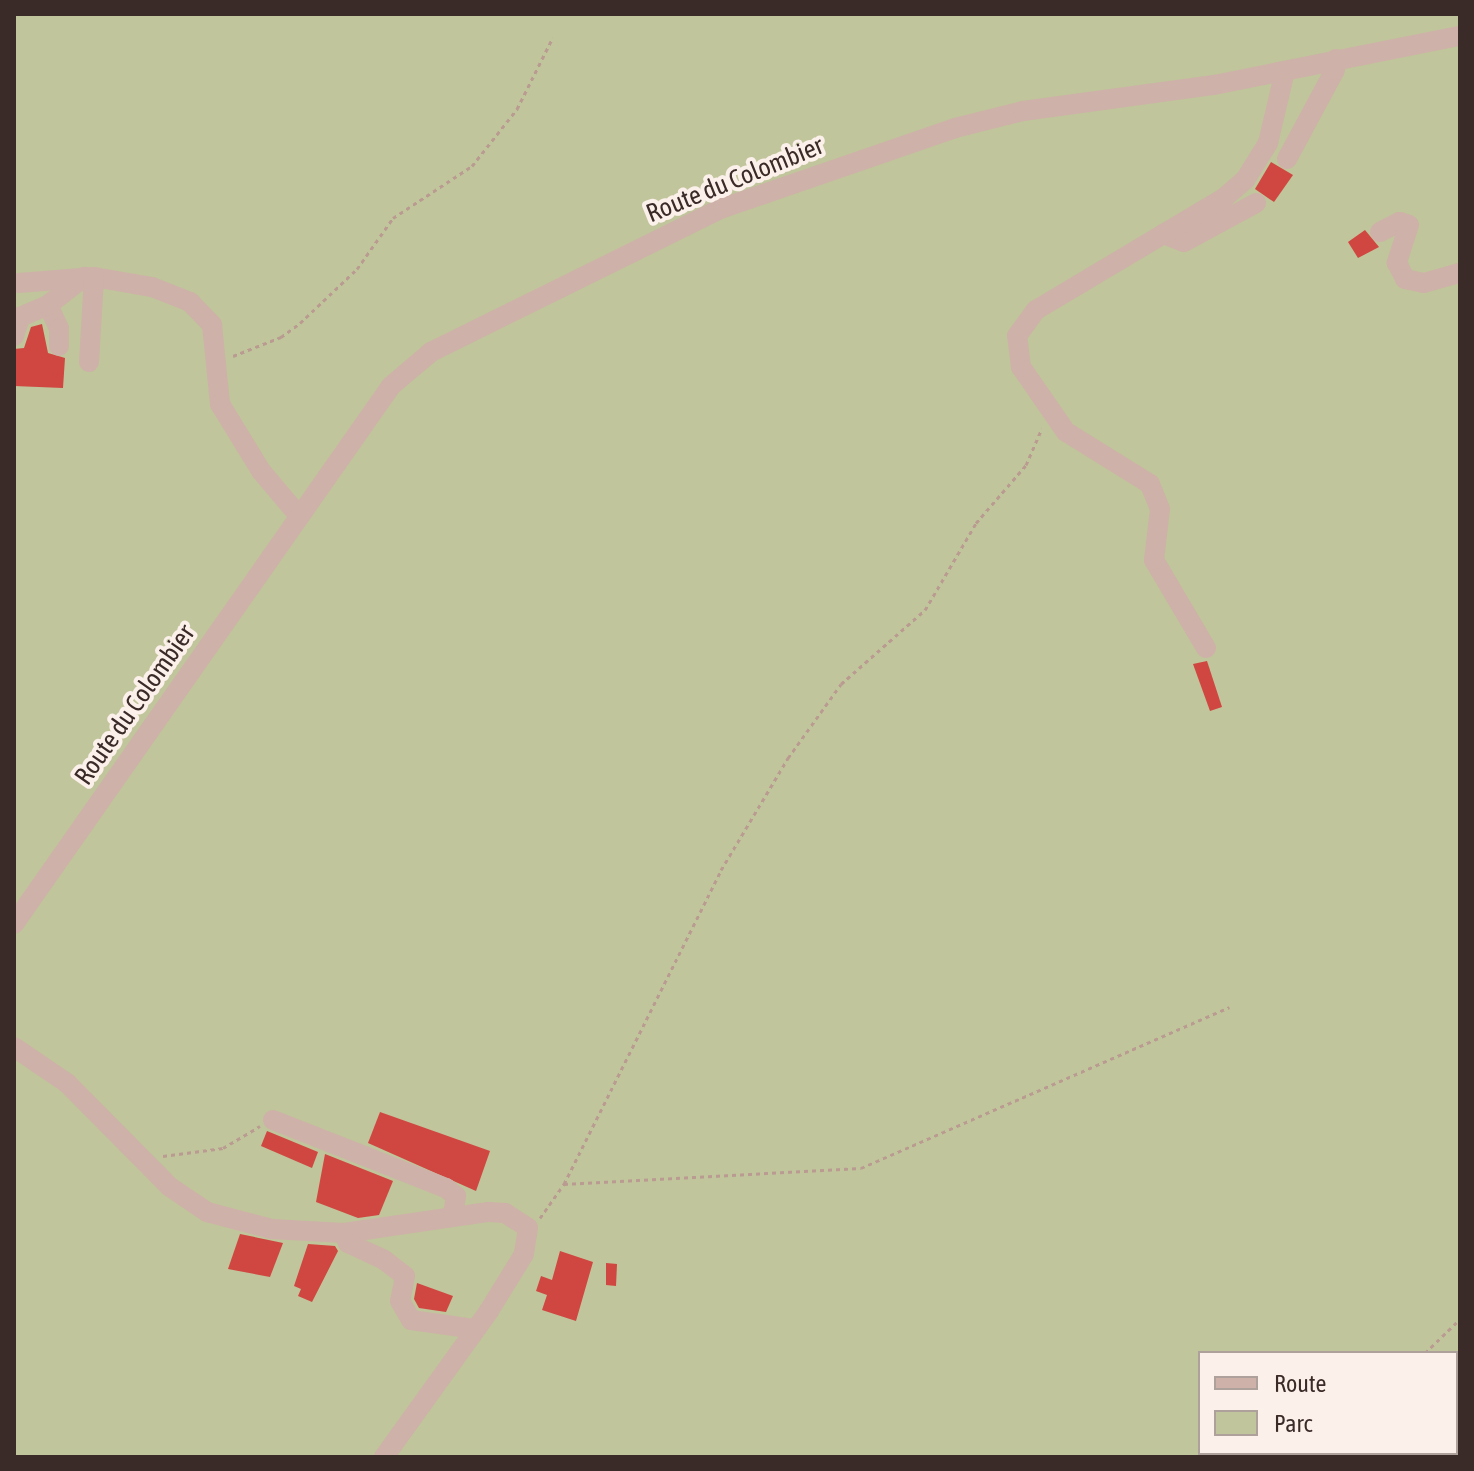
<!DOCTYPE html>
<style>
body{margin:0}
#map{position:relative;width:1474px;height:1471px;overflow:hidden;background:#f4e5dd;font-family:"Asap Condensed",sans-serif}
div>[style]{position:absolute}
[style*='--x']{left:calc(var(--x)*1px);top:calc(var(--y)*1px);width:calc(var(--w)*1px);rotate:calc(var(--a)*1deg)}
.green>*{inset:0;background:#c0c59b}
.building>*{inset:0;background:#d04640}
.path>*{height:3px;margin-top:-1.5px;transform-origin:0;background:repeating-linear-gradient(90deg,#ba9b91 0 4px,transparent 0 8px)}
.minor>*{height:20px;margin:-10px;padding:0 10px;transform-origin:10px;border-radius:10px;background:#ceb1a8}
span{translate:-50% -50%;white-space:nowrap;text-align:center;line-height:1.15;-webkit-text-stroke:8px #fbf0ea;paint-order:stroke}
.street-label{font-size:26px;color:#3a2a28}
.frame{position:absolute;inset:0;border:16px solid #3a2a28;pointer-events:none}
.legend{position:absolute;left:1198px;top:1351px;width:260px;height:104px;box-sizing:border-box;background:#fbf0ea;border:2px solid #aea19c;margin:0;padding:10px 14px;list-style:none;font-size:24px;color:#3a2a28}
.legend li{display:flex;align-items:center;gap:16px;height:40px}
.legend b{width:40px;border:2px solid #aea19c}
</style>
<div id="map">
<div class="green">
<div style="clip-path:polygon(evenodd,14px 14px,1460px 14px,1460px 1457px,14px 1457px,14px 14px,1200px 1353px,1456px 1353px,1456px 1453px,1200px 1453px,1200px 1353px)"></div>
</div>
<div class="building">
<div style="clip-path:polygon(1271px 162px,1293px 175px,1274px 202px,1255px 189px)"></div>
<div style="clip-path:polygon(1365px 230px,1379px 247px,1358px 258px,1348px 242px)"></div>
<div style="clip-path:polygon(42px 324px,48px 353px,65px 358px,63px 388px,14px 386px,14px 349px,24px 348px,31px 327px)"></div>
<div style="clip-path:polygon(1207px 661px,1222px 707px,1210px 711px,1193px 664px)"></div>
<div style="clip-path:polygon(380px 1112px,490px 1151px,476px 1191px,368px 1143px)"></div>
<div style="clip-path:polygon(267px 1131px,318px 1152px,312px 1168px,261px 1146px)"></div>
<div style="clip-path:polygon(325px 1154px,393px 1181px,379px 1215px,358px 1218px,316px 1202px)"></div>
<div style="clip-path:polygon(240px 1234px,283px 1243px,270px 1277px,228px 1269px)"></div>
<div style="clip-path:polygon(308px 1244px,335px 1246px,338px 1251px,312px 1302px,298px 1296px,301px 1289px,294px 1286px)"></div>
<div style="clip-path:polygon(560px 1251px,593px 1262px,576px 1321px,542px 1310px,547px 1295px,536px 1291px,541px 1276px,552px 1280px)"></div>
<div style="clip-path:polygon(606px 1263px,617px 1264px,616px 1286px,606px 1285px)"></div>
<div style="clip-path:polygon(417px 1283px,453px 1296px,446px 1312px,419px 1308px,414px 1299px)"></div>
</div>
<div class="path">
<div style="--x:233;--y:356;--w:52;--a:-21.6"></div>
<div style="--x:281;--y:337;--w:24;--a:-36"></div>
<div style="--x:300;--y:323;--w:79;--a:-43.5"></div>
<div style="--x:357;--y:269;--w:62;--a:-54.8"></div>
<div style="--x:393;--y:218;--w:95;--a:-33.4"></div>
<div style="--x:472;--y:166;--w:73;--a:-51.7"></div>
<div style="--x:517;--y:109;--w:80;--a:-63.4"></div>
<div style="--x:163;--y:1156;--w:61;--a:-7.6"></div>
<div style="--x:223;--y:1148;--w:43;--a:-30.7"></div>
<div style="--x:564;--y:1184;--w:297;--a:-3.1"></div>
<div style="--x:861;--y:1168;--w:402;--a:-23.6"></div>
<div style="--x:540;--y:1218;--w:42;--a:-54.8"></div>
<div style="--x:564;--y:1184;--w:351;--a:-63.4"></div>
<div style="--x:721;--y:870;--w:131;--a:-59.1"></div>
<div style="--x:788;--y:758;--w:91;--a:-54.4"></div>
<div style="--x:841;--y:684;--w:112;--a:-41.4"></div>
<div style="--x:925;--y:610;--w:101;--a:-59.6"></div>
<div style="--x:976;--y:523;--w:77;--a:-49.2"></div>
<div style="--x:1026;--y:465;--w:40;--a:-66.6"></div>
<div style="--x:1425;--y:1353;--w:49;--a:-44.2"></div>
<div style="--x:1302;--y:1457;--w:6;--a:-39"></div>
</div>
<div class="minor">
<div style="--x:1287;--y:159;--w:101;--a:-61.7"></div>
<div style="--x:1335;--y:70;--w:11;--a:-85"></div>
<div style="--x:1380;--y:232;--w:22;--a:-27"></div>
<div style="--x:1400;--y:222;--w:9;--a:18"></div>
<div style="--x:1409;--y:225;--w:40;--a:108"></div>
<div style="--x:1397;--y:263;--w:18;--a:63"></div>
<div style="--x:1405;--y:279;--w:19;--a:12"></div>
<div style="--x:1424;--y:283;--w:37;--a:-16"></div>
<div style="--x:1163;--y:234;--w:22;--a:21"></div>
<div style="--x:1184;--y:242;--w:82;--a:-28.4"></div>
<div style="--x:19;--y:283;--w:75;--a:-4.6"></div>
<div style="--x:94;--y:277;--w:59;--a:9.8"></div>
<div style="--x:152;--y:287;--w:41;--a:21.5"></div>
<div style="--x:190;--y:302;--w:32;--a:46"></div>
<div style="--x:212;--y:325;--w:79;--a:84.2"></div>
<div style="--x:220;--y:404;--w:79;--a:58.5"></div>
<div style="--x:261;--y:471;--w:59;--a:49.8"></div>
<div style="--x:48;--y:305;--w:26;--a:65"></div>
<div style="--x:59;--y:329;--w:17;--a:90"></div>
<div style="--x:14;--y:336;--w:20;--a:-72"></div>
<div style="--x:20;--y:317;--w:30;--a:-23"></div>
<div style="--x:48;--y:305;--w:46;--a:-37.9"></div>
<div style="--x:89;--y:362;--w:85;--a:-86.6"></div>
<div style="--x:1206;--y:648;--w:102;--a:-120.6"></div>
<div style="--x:1154;--y:560;--w:51;--a:-83.3"></div>
<div style="--x:1160;--y:509;--w:27;--a:-112"></div>
<div style="--x:1150;--y:484;--w:99;--a:-148.2"></div>
<div style="--x:1066;--y:432;--w:79;--a:-124.7"></div>
<div style="--x:1021;--y:367;--w:31;--a:-97"></div>
<div style="--x:1017;--y:336;--w:32;--a:-54"></div>
<div style="--x:1036;--y:310;--w:219;--a:-30.8"></div>
<div style="--x:1224;--y:198;--w:28;--a:-41"></div>
<div style="--x:1245;--y:180;--w:44;--a:-58.1"></div>
<div style="--x:1268;--y:143;--w:74;--a:-76.7"></div>
<div style="--x:14;--y:924;--w:657;--a:-54.98"></div>
<div style="--x:391;--y:386;--w:52;--a:-40.4"></div>
<div style="--x:431;--y:352;--w:326;--a:-26.3"></div>
<div style="--x:723;--y:208;--w:245;--a:-19"></div>
<div style="--x:955;--y:128;--w:70;--a:-14"></div>
<div style="--x:1023;--y:111;--w:193;--a:-7.8"></div>
<div style="--x:1214;--y:85;--w:251;--a:-11.3"></div>
<div style="--x:14;--y:1047;--w:64;--a:34.2"></div>
<div style="--x:67;--y:1083;--w:146;--a:45.3"></div>
<div style="--x:170;--y:1187;--w:45;--a:34"></div>
<div style="--x:207;--y:1212;--w:67;--a:14.7"></div>
<div style="--x:272;--y:1229;--w:72;--a:3.2"></div>
<div style="--x:344;--y:1233;--w:146;--a:-8.3"></div>
<div style="--x:488;--y:1212;--w:17;--a:3"></div>
<div style="--x:505;--y:1213;--w:27;--a:33"></div>
<div style="--x:528;--y:1228;--w:26;--a:99"></div>
<div style="--x:524;--y:1254;--w:67;--a:121.6"></div>
<div style="--x:489;--y:1311;--w:180;--a:125.7"></div>
<div style="--x:273;--y:1120;--w:186;--a:21.5"></div>
<div style="--x:446;--y:1188;--w:13;--a:39"></div>
<div style="--x:456;--y:1196;--w:18;--a:99"></div>
<div style="--x:344;--y:1233;--w:11;--a:68"></div>
<div style="--x:348;--y:1243;--w:40;--a:25"></div>
<div style="--x:384;--y:1260;--w:26;--a:37"></div>
<div style="--x:405;--y:1276;--w:25;--a:101"></div>
<div style="--x:400;--y:1301;--w:22;--a:60"></div>
<div style="--x:411;--y:1320;--w:65;--a:8"></div>
</div>
<div class="street-label">
<span style="left:735px;top:180px;rotate:-22deg">Route du Colombier</span>
<span style="left:135px;top:705px;rotate:-55deg">Route du Colombier</span>
</div>
<div class="frame"></div>
<ul class="legend">
<li><b style="height:10px;background:#ceb1a8"></b>Route</li>
<li><b style="height:22px;background:#c0c59b"></b>Parc</li>
</ul>
</div>
